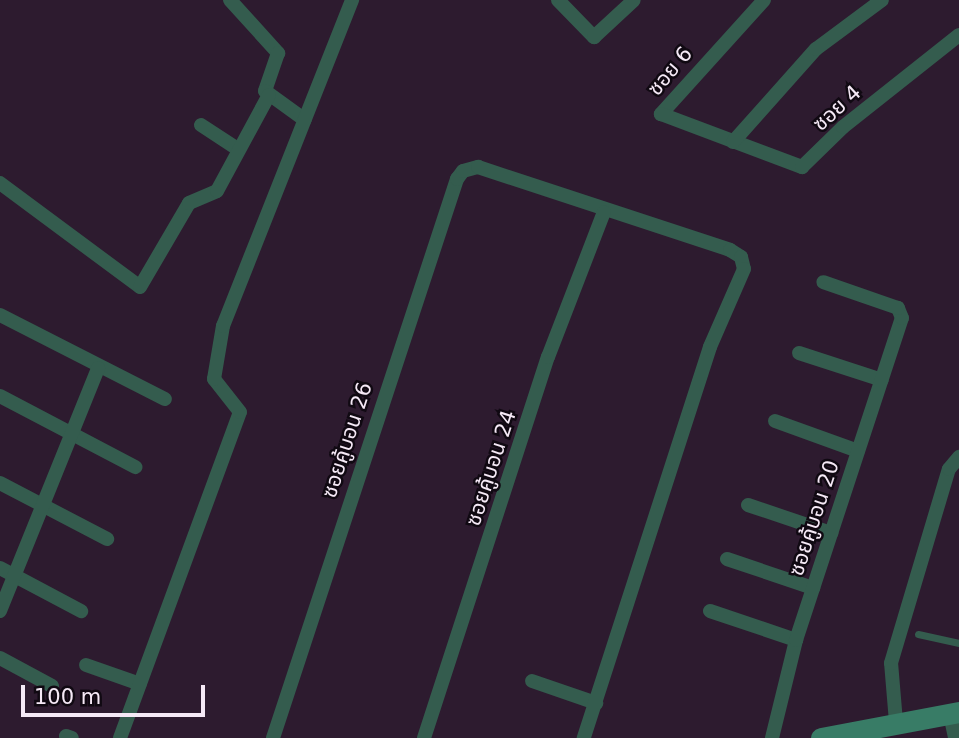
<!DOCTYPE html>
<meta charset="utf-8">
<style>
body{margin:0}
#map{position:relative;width:959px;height:738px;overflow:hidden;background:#2d1b2f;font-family:"DejaVu Sans","Noto Sans Thai",sans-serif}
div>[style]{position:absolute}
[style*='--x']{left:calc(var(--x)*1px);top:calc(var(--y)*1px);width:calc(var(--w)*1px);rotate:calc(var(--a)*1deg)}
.service>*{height:7px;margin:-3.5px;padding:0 3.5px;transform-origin:3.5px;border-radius:3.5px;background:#345c4e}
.minor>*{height:14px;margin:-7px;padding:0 7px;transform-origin:7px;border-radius:7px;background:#345c4e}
.secondary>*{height:21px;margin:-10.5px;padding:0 10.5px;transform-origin:10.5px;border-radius:10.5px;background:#387c66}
span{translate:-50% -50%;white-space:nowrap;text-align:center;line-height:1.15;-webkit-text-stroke:5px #100912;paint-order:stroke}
.street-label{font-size:21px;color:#f5e9f6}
.scale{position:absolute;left:21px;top:685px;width:184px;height:32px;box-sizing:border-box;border:4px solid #f5e9f6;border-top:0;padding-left:9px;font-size:21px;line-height:24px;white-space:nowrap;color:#f5e9f6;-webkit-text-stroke:5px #100912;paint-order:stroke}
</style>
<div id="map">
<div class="service">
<div style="--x:918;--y:634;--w:42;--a:12.4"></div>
</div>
<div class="minor">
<div style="--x:230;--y:0;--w:72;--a:47.8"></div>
<div style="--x:278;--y:53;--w:40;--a:108.9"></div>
<div style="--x:265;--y:91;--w:49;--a:35.9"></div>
<div style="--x:558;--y:0;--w:52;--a:45.8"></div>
<div style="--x:594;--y:37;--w:54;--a:-42.8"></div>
<div style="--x:764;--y:0;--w:154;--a:132.1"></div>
<div style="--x:661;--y:114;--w:151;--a:20.6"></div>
<div style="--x:802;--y:167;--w:57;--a:-44.3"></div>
<div style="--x:843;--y:127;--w:148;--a:-38.4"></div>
<div style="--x:201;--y:125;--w:45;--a:33.3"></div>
<div style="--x:733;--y:142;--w:125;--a:-48.3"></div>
<div style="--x:816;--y:49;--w:82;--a:-36.6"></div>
<div style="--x:0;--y:183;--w:174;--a:36.6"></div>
<div style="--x:140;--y:287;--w:97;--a:-59.7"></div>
<div style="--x:189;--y:203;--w:30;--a:-23"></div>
<div style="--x:217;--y:191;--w:109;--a:-61.6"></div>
<div style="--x:0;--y:315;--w:185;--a:27"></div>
<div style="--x:799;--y:353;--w:87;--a:18"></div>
<div style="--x:0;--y:396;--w:153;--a:27.7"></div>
<div style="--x:775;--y:421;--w:88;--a:19.9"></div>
<div style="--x:0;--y:483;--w:121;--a:27.6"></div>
<div style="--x:748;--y:505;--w:88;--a:18.6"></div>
<div style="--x:727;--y:559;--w:91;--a:18.6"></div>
<div style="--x:0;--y:568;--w:92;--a:28"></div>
<div style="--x:0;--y:611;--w:262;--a:-68"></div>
<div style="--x:710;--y:611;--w:91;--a:18.6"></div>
<div style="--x:0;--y:658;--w:59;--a:28.3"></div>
<div style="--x:86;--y:665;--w:57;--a:19.4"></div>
<div style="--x:532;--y:681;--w:68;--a:19"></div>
<div style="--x:950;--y:714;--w:25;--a:78"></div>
<div style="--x:896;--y:722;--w:59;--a:-94.8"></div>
<div style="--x:891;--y:663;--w:202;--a:-73.4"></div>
<div style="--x:949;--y:469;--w:16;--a:-50"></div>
<div style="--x:66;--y:736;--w:6;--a:18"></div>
<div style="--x:120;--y:738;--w:347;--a:-69.8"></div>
<div style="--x:240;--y:412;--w:42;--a:-128.2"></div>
<div style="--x:214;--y:379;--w:54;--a:-80.4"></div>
<div style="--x:223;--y:326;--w:351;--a:-68.4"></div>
<div style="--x:273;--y:738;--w:589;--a:-71.78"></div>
<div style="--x:457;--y:179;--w:10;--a:-53"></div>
<div style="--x:463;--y:171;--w:16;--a:-15"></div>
<div style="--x:478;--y:167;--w:265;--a:18.2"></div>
<div style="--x:730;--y:250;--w:13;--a:32"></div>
<div style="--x:741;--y:257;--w:12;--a:76"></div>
<div style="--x:744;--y:269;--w:85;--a:113.6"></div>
<div style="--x:710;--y:347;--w:411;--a:107.9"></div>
<div style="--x:424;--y:738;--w:401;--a:-72"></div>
<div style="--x:548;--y:357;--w:155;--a:-68.9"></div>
<div style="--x:772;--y:738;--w:101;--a:-76.2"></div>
<div style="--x:796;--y:640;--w:339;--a:-71.8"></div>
<div style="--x:902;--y:318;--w:11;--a:-112"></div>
<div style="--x:898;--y:308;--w:79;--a:-160.9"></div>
</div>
<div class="secondary">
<div style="--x:821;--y:738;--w:140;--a:-10.7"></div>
</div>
<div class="street-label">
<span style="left:670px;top:71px;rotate:-50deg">ซอย 6</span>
<span style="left:837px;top:108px;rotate:-42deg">ซอย 4</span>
<span style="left:347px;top:440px;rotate:-72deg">ซอยคู้บอน 26</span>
<span style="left:491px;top:468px;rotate:-72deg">ซอยคู้บอน 24</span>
<span style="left:814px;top:518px;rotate:-72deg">ซอยคู้บอน 20</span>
</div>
<div class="scale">100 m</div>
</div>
